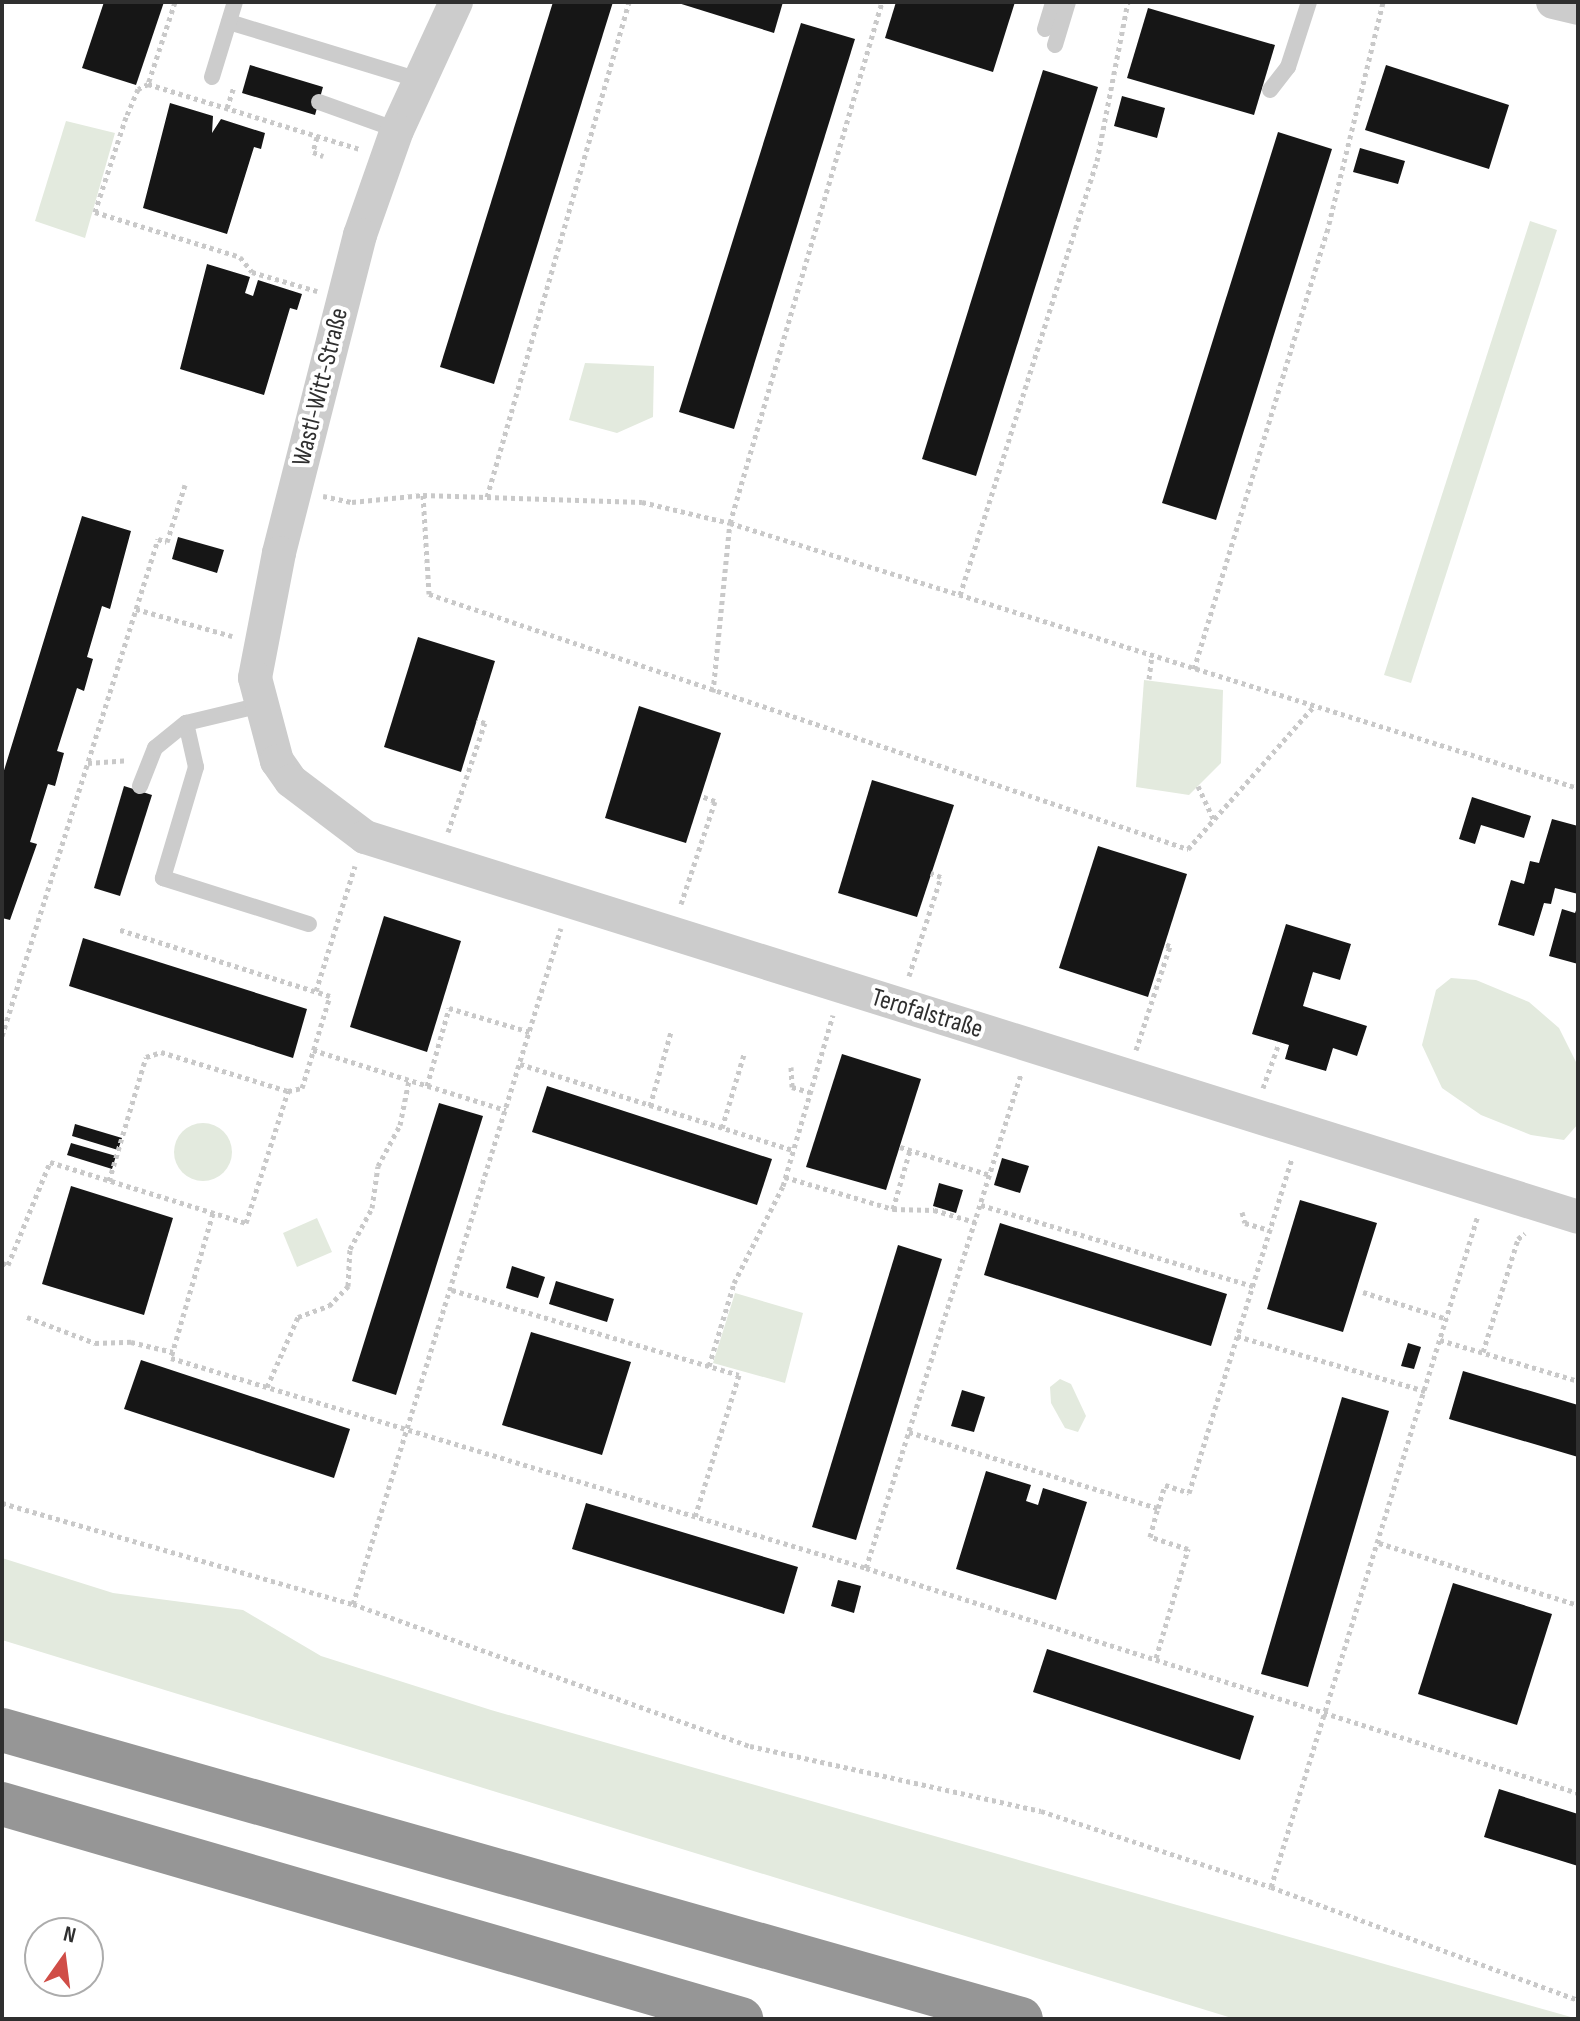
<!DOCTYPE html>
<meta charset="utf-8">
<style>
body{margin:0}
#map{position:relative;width:1580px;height:2021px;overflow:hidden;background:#fff;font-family:"Sofia Sans Condensed",sans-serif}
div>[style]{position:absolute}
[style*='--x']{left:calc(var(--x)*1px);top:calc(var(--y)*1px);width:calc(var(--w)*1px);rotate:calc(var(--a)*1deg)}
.green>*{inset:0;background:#e3eade}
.round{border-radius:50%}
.building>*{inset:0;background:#161616}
.path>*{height:5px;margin-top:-2.5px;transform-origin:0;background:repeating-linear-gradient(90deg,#c9c9c9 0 4px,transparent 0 8px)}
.service>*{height:16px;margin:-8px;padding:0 8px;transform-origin:8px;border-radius:8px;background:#ccc}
.minor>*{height:34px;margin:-17px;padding:0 17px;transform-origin:17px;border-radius:17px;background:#ccc}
.motorway>*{height:44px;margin:-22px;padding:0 22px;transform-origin:22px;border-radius:22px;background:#969696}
span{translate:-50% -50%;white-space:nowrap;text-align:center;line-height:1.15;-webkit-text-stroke:8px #fff;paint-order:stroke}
.street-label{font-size:26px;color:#2f2f2f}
.frame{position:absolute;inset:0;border:4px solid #2f2f2f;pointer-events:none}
.north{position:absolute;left:24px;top:1917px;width:80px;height:80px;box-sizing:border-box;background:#fff;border:2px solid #acacac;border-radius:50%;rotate:14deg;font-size:22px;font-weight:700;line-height:32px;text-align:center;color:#2f2f2f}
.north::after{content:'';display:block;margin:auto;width:28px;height:36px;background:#d04d47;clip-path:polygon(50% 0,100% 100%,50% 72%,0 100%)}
</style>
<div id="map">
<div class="green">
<div style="clip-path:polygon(66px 121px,115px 133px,85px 238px,35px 221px)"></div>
<div style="clip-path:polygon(1530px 221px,1557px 230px,1411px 683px,1384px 675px)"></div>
<div style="clip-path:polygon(585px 363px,654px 366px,653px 417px,617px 433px,569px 420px)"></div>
<div style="clip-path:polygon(1144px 680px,1223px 690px,1221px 763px,1189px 795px,1136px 787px)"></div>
<div style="clip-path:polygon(1451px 978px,1476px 980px,1529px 1002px,1559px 1028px,1578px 1066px,1578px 1124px,1564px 1140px,1531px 1135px,1481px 1115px,1442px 1088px,1422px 1045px,1436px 990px)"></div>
<div class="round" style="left:174px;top:1123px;width:58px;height:58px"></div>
<div style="clip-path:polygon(317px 1218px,332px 1252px,297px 1267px,283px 1233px)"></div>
<div style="clip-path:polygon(735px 1293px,803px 1313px,785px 1383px,713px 1363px)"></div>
<div style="clip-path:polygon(1060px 1379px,1071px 1384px,1086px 1416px,1078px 1432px,1065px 1428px,1051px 1403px,1050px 1387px)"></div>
<div style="clip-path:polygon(2px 1558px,113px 1593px,243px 1610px,321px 1656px,491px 1710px,1578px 2019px,1235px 2019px,2px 1640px)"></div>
</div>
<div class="building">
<div style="clip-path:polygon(104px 2px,164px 2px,136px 85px,82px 68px)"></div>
<div style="clip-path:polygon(553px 2px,613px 2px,494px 384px,440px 367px)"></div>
<div style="clip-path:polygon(675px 2px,783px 2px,774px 33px)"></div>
<div style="clip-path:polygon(896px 2px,1015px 2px,993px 72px,885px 38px)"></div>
<div style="clip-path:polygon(1148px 8px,1275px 45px,1254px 115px,1127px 78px)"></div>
<div style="clip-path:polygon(801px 23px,855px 39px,734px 429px,679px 412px)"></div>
<div style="clip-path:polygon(250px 65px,323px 87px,315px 115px,242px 93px)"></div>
<div style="clip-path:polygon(1386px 65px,1509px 105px,1489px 169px,1365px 130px)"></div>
<div style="clip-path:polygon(1043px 70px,1098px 87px,976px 476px,922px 459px)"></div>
<div style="clip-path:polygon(1122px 96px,1165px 108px,1157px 138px,1114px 126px)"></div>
<div style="clip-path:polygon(170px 103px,213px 116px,212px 133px,221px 119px,265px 133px,261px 149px,254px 147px,227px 234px,143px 208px)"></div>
<div style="clip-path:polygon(1278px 132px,1332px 149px,1216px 520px,1162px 503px)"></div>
<div style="clip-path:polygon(1360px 148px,1405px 161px,1398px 184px,1353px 172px)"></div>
<div style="clip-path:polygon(207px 264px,250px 277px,245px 293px,253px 296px,258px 280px,302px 294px,297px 310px,290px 308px,264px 395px,180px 369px)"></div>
<div style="clip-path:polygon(82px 516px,131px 531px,110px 609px,102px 606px,87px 657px,93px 659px,84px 691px,77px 688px,57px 751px,64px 753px,55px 786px,48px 784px,30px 842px,37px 844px,10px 920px,2px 918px,2px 777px)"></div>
<div style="clip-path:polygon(178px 537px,224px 550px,217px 573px,172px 559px)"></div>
<div style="clip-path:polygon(418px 637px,495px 661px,461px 772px,384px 747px)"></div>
<div style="clip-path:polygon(639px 706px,721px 733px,686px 843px,605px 818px)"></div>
<div style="clip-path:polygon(872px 780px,954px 805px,917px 917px,838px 893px)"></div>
<div style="clip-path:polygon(124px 786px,152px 795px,120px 896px,94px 888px)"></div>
<div style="clip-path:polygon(1472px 797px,1531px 816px,1524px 838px,1481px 825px,1475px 844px,1459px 839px)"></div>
<div style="clip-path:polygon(1552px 819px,1578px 826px,1578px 894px,1555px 888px,1551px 904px,1544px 903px,1534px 936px,1498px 925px,1511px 880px,1524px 884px,1530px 861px,1539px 863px)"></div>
<div style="clip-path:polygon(1098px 846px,1187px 874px,1148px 997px,1059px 968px)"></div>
<div style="clip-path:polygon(1578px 905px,1578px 964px,1549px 956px,1562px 909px,1575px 913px)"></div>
<div style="clip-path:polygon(384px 916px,461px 941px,427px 1052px,350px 1027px)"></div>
<div style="clip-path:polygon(1286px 924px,1351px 944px,1340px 980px,1313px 972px,1303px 1006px,1367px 1026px,1357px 1056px,1333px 1048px,1326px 1071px,1285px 1059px,1289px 1045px,1252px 1034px)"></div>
<div style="clip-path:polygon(83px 938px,307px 1009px,293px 1058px,69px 986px)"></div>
<div style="clip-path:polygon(842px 1054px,921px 1079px,886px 1190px,806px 1167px)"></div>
<div style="clip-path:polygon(547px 1086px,772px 1159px,757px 1205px,532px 1132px)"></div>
<div style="clip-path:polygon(439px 1103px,483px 1116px,396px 1395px,352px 1381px)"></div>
<div style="clip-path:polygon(75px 1124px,122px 1138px,118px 1150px,72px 1136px)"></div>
<div style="clip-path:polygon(71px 1143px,116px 1156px,112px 1169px,67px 1155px)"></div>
<div style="clip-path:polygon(1002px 1158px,1029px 1166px,1020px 1193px,994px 1185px)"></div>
<div style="clip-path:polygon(939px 1183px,963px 1190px,956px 1213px,933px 1206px)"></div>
<div style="clip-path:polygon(71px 1186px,173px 1218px,144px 1315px,42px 1284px)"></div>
<div style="clip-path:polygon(1300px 1200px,1377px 1223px,1343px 1332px,1267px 1309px)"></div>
<div style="clip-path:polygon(1000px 1223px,1227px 1294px,1211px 1346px,984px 1275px)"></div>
<div style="clip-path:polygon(898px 1245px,942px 1259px,856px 1540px,812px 1527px)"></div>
<div style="clip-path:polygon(512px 1266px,545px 1277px,538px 1298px,506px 1288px)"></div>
<div style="clip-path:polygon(556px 1281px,614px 1299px,607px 1322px,549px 1304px)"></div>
<div style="clip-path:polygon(531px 1332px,631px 1362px,602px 1455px,502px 1425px)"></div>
<div style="clip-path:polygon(1408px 1343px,1421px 1347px,1414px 1369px,1401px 1366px)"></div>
<div style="clip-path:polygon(141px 1360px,350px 1429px,334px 1478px,124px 1409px)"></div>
<div style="clip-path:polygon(1463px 1371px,1578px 1405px,1578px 1457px,1449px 1419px)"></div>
<div style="clip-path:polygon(962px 1390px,985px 1397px,974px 1432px,951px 1426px)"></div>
<div style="clip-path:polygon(1342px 1397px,1389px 1411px,1308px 1687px,1261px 1674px)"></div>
<div style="clip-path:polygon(986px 1471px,1031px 1485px,1026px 1501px,1038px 1505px,1043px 1488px,1087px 1502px,1056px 1600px,956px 1569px)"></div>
<div style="clip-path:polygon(586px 1503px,798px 1567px,784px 1614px,572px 1549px)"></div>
<div style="clip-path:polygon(838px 1580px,861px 1586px,854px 1613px,831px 1606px)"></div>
<div style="clip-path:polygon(1453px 1583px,1552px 1614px,1517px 1725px,1418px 1694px)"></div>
<div style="clip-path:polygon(1047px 1649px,1254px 1716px,1240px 1760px,1033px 1692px)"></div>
<div style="clip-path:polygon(1499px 1789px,1578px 1814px,1578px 1866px,1484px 1837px)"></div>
</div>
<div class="path">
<div style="--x:175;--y:2;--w:86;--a:108.2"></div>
<div style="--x:148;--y:84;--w:11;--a:153"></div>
<div style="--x:138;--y:89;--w:30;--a:113"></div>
<div style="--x:126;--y:117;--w:100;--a:108.1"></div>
<div style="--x:95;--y:212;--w:152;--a:17.2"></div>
<div style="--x:240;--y:257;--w:19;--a:51"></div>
<div style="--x:252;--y:272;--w:68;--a:16.3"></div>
<div style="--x:148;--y:84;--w:221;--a:17.1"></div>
<div style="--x:227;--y:108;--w:23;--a:-72"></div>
<div style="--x:317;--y:137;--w:16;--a:105"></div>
<div style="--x:313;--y:152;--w:11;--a:22"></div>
<div style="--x:423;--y:495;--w:99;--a:86.5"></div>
<div style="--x:429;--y:594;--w:801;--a:18.57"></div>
<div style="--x:1188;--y:849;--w:191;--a:-48.6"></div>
<div style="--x:323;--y:496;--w:30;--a:12"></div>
<div style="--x:352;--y:502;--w:71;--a:-5.6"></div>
<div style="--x:423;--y:495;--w:219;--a:1.8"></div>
<div style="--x:642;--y:502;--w:90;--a:13.4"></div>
<div style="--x:730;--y:523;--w:888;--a:17.35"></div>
<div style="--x:487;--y:497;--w:515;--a:-73.99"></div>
<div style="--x:960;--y:595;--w:455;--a:-72.5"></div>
<div style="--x:1097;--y:161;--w:162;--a:-79"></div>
<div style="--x:136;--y:609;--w:100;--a:15.7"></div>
<div style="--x:1194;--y:669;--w:457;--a:-73.1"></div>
<div style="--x:1327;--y:232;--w:237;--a:-76.3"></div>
<div style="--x:1149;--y:679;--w:23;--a:-83"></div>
<div style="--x:713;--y:692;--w:170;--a:-84.3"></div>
<div style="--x:730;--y:523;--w:543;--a:-73.74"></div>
<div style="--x:88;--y:763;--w:39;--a:-4"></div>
<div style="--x:1198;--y:786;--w:38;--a:65"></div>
<div style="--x:448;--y:832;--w:115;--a:-71.3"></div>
<div style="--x:485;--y:723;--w:9;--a:-159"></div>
<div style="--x:681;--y:904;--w:108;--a:-71.7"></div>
<div style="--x:715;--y:801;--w:15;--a:-160"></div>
<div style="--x:909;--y:976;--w:104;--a:-72.1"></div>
<div style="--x:941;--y:877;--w:11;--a:-158"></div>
<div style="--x:316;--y:991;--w:131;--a:-72.7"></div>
<div style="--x:2;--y:1036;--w:521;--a:-72.57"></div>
<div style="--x:158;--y:539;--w:9;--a:18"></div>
<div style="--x:167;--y:542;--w:60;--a:-72.5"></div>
<div style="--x:313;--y:1050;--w:202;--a:17.3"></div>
<div style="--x:1136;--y:1050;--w:109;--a:-71.9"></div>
<div style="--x:1170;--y:946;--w:5;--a:-158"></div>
<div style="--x:520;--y:1064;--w:286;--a:17.5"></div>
<div style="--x:791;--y:1067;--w:20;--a:87"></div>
<div style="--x:792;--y:1087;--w:19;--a:16"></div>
<div style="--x:427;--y:1086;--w:81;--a:-74.2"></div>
<div style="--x:449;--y:1008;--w:84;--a:16.5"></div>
<div style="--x:1263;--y:1088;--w:48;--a:-70.4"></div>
<div style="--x:650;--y:1106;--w:77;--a:-74.2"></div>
<div style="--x:722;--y:1128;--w:77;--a:-73.4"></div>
<div style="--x:900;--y:1147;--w:94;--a:17.3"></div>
<div style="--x:785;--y:1177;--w:113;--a:16.5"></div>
<div style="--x:893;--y:1209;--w:41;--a:1.4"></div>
<div style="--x:934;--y:1210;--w:43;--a:16.3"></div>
<div style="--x:109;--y:1181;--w:129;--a:-73.4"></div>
<div style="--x:146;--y:1057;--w:16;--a:-18"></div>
<div style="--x:161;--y:1052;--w:133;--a:17.1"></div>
<div style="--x:981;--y:1205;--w:284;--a:16.6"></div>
<div style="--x:893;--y:1209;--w:61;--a:-73.9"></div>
<div style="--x:1242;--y:1212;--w:11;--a:75"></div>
<div style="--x:1245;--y:1223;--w:26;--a:16"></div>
<div style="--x:213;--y:1213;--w:151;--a:106.2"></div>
<div style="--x:171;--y:1358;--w:726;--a:16.81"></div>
<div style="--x:866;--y:1568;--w:747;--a:17.54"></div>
<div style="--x:2;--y:1263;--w:6;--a:18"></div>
<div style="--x:8;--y:1265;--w:111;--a:-67.8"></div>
<div style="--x:50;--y:1162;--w:205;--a:17.3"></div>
<div style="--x:246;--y:1223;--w:139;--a:-72.3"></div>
<div style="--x:288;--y:1091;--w:14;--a:-12"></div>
<div style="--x:302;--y:1088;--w:96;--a:-73.1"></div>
<div style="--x:330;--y:996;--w:222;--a:-162.5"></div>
<div style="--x:452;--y:1290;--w:299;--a:16.5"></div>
<div style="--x:739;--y:1375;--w:149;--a:107.2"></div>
<div style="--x:1363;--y:1292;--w:88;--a:17.8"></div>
<div style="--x:27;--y:1317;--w:73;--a:20.9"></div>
<div style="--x:95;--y:1343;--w:36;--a:-2"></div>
<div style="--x:131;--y:1342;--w:43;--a:13.4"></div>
<div style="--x:1237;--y:1336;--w:196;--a:16.3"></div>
<div style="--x:1440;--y:1340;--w:144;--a:16.5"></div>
<div style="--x:1483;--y:1352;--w:118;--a:-72.8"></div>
<div style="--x:1518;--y:1239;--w:9;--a:-41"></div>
<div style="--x:709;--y:1366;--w:87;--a:-73.2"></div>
<div style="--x:734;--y:1283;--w:109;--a:-63.2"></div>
<div style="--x:783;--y:1186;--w:178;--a:-73.7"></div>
<div style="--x:267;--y:1387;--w:77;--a:-66.1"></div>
<div style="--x:298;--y:1317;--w:33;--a:-20"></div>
<div style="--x:329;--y:1306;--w:28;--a:-46"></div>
<div style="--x:348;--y:1286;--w:37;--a:-87"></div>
<div style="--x:350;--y:1249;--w:47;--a:-61.8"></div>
<div style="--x:372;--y:1208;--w:42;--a:-81.9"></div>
<div style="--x:378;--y:1166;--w:47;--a:-61.8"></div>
<div style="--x:400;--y:1125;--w:46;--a:-78.7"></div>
<div style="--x:909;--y:1432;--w:260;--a:17"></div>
<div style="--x:1158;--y:1508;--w:24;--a:-73"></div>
<div style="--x:1165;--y:1485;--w:25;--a:18"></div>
<div style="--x:1189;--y:1493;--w:350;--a:-72.9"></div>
<div style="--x:2;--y:1503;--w:365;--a:16.1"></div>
<div style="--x:353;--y:1604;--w:422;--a:19.7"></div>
<div style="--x:750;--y:1746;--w:298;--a:12.6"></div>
<div style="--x:1041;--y:1811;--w:242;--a:18.3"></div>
<div style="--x:1271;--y:1887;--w:327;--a:20.2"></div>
<div style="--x:1379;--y:1543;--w:208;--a:17.3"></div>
<div style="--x:866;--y:1568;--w:518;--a:-72.58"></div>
<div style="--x:353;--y:1604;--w:707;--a:-72.9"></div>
<div style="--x:1156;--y:1658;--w:114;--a:-73.6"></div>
<div style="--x:1188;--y:1549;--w:40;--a:-162"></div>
<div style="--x:1150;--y:1537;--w:30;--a:-75"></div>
<div style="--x:1271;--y:1887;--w:703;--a:-72.88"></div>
</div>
<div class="service">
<div style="--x:229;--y:22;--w:199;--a:17"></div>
<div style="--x:1045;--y:29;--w:28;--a:-73"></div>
<div style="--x:1055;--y:45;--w:45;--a:-73.2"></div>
<div style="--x:212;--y:77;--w:78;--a:-73"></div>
<div style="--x:1270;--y:90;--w:29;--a:-52"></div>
<div style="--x:1288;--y:67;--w:68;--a:-72.1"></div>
<div style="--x:319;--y:102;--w:83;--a:19.7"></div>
<div style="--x:186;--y:723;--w:45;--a:77.2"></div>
<div style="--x:196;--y:767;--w:116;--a:106.6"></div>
<div style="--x:163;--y:878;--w:153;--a:17.5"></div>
<div style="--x:140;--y:786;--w:41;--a:-68.5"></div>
<div style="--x:155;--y:748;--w:40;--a:-39"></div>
<div style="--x:186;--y:723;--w:77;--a:-13.5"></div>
</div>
<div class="minor">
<div style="--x:456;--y:2;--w:141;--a:114.7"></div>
<div style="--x:397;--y:130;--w:111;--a:109.4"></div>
<div style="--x:360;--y:235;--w:328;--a:104.3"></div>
<div style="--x:279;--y:553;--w:127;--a:100.9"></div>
<div style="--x:255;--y:678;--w:86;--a:75.2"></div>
<div style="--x:277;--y:761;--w:24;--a:55"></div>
<div style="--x:291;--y:781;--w:93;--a:37.1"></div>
<div style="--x:365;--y:837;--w:1271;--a:17.39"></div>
<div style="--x:1553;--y:2;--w:26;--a:13"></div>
</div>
<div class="motorway">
<div style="--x:2;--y:1730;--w:1059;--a:15.83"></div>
<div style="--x:2;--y:1804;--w:770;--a:16.22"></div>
</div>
<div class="street-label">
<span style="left:321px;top:387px;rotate:-76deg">Wastl-Witt-Straße</span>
<span style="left:927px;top:1014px;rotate:17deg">Terofalstraße</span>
</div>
<div class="frame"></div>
<div class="north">N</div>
</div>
